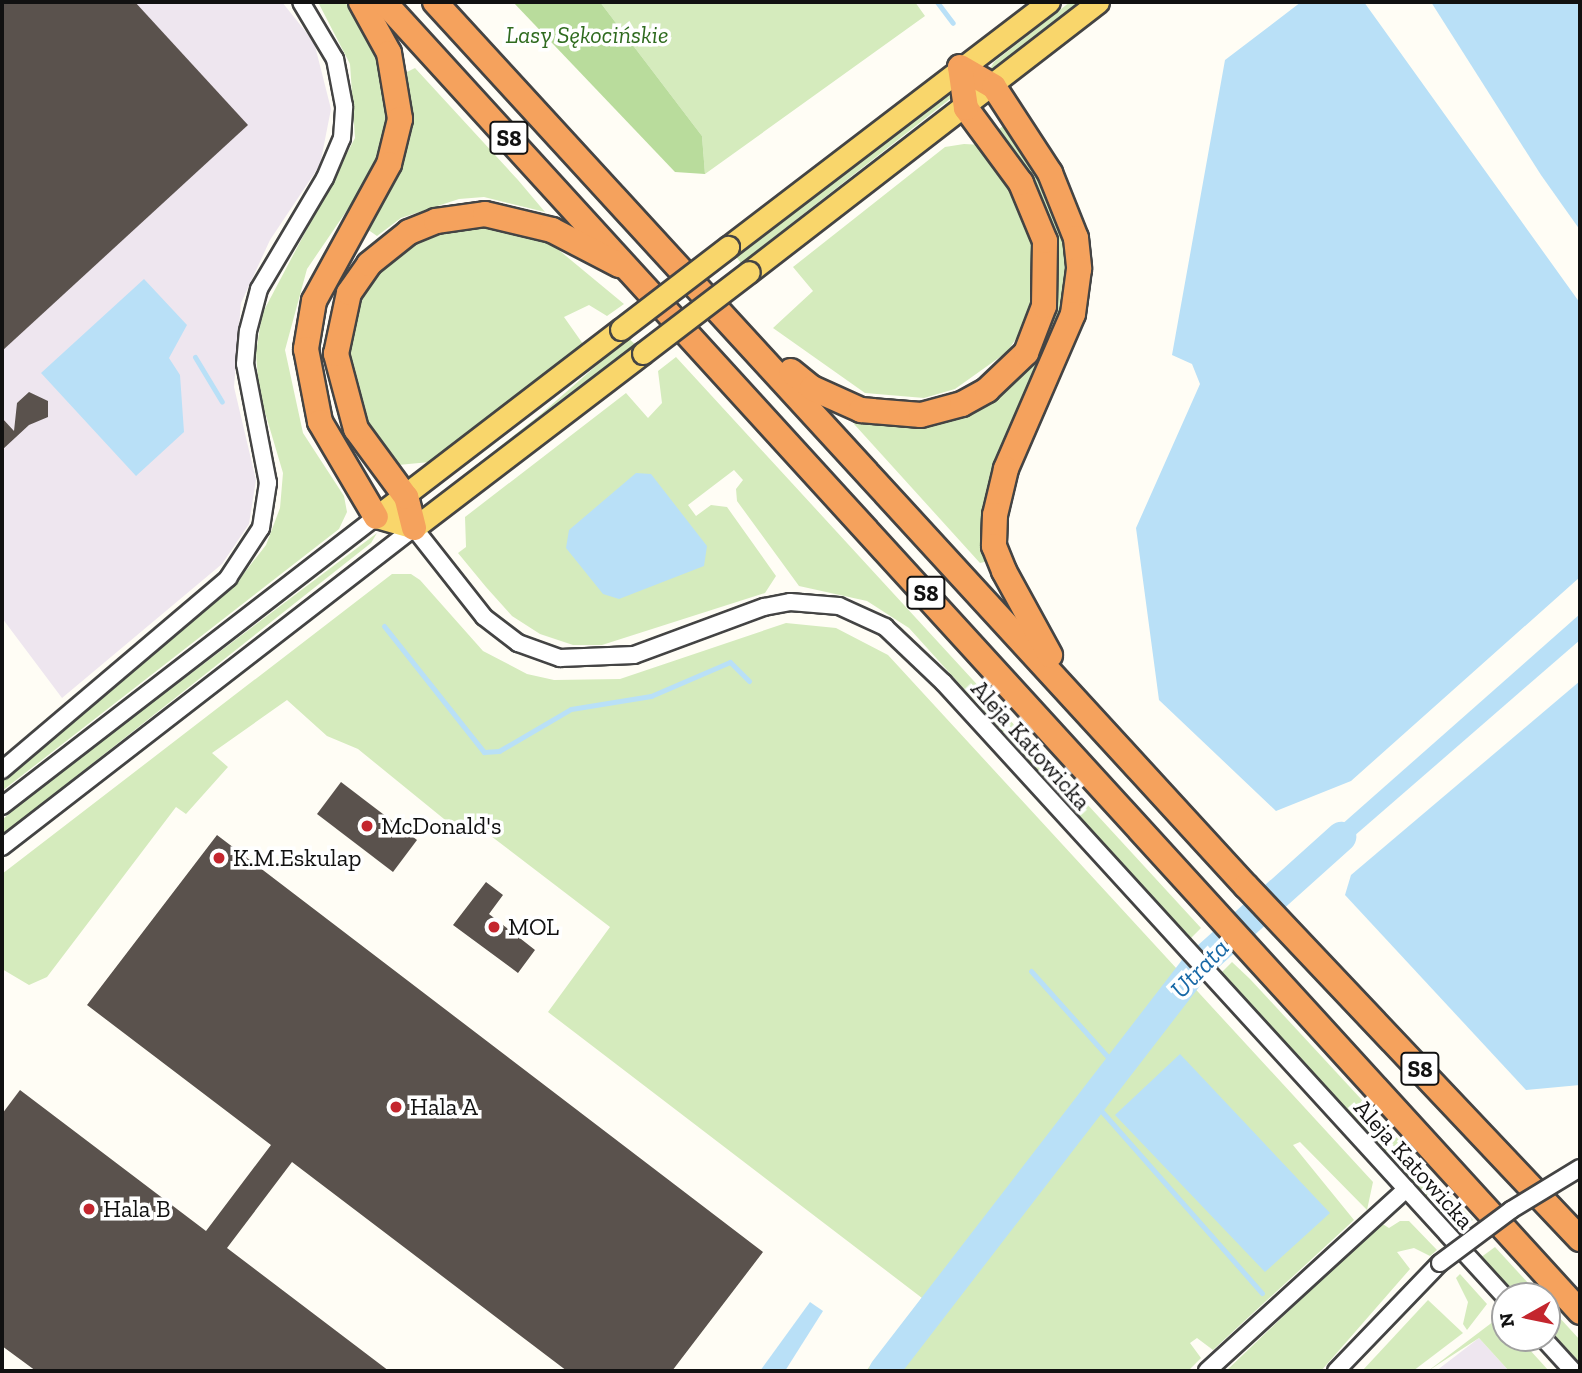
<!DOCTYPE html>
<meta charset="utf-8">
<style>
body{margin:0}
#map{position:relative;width:1582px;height:1373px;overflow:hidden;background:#fffdf5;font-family:"Zilla Slab",serif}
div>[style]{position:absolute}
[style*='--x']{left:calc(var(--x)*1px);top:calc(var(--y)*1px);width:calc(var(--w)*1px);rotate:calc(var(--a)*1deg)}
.industrial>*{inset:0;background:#eee6ef}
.green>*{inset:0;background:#d5ebbd}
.forest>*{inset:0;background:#b9dc9c}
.water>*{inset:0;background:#b9e0f7}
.stream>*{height:5px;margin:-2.5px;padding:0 2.5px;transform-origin:2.5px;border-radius:2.5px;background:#b9e0f7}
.river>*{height:30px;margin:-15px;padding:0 15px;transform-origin:15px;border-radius:15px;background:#b9e0f7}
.building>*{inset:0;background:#5a524d}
.roads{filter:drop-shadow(2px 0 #444) drop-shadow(-2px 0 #444) drop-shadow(0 2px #444) drop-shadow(0 -2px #444)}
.minor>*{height:16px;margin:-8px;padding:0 8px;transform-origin:8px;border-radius:8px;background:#fff}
.major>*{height:21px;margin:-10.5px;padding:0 10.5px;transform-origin:10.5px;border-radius:10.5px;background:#f9d66b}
.highway>*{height:24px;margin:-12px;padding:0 12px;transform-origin:12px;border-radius:12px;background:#f5a25d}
.bridges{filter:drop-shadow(2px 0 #444) drop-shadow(-2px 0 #444) drop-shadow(0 2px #444) drop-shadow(0 -2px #444)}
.minor-bridge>*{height:16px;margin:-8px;padding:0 8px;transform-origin:8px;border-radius:8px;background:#fff}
.major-bridge>*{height:21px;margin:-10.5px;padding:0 10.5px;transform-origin:10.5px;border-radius:10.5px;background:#f9d66b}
.dots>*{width:19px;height:19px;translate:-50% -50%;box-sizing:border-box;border:4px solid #fff;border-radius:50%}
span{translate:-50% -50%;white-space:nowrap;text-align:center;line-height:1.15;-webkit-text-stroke:7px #fff;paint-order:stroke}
.shield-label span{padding:2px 5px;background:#fff;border:2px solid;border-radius:5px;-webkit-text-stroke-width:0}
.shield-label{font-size:23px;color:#111;font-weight:700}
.park-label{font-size:24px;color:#2f6b1f;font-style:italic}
.street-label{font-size:24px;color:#111}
.poi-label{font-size:24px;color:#111}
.left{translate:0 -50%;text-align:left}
.water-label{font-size:26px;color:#1768a6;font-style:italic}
.frame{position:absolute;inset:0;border:4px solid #111;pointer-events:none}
.north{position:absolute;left:1491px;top:1282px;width:70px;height:70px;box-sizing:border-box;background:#fff;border:2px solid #a0a0a0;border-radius:50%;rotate:261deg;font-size:19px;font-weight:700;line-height:28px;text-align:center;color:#111}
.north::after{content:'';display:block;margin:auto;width:24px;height:32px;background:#c4262e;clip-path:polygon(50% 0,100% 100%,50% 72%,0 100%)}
</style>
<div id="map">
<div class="industrial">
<div style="clip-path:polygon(2px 2px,282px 2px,314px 42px,331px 109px,320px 165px,270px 240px,241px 303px,234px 387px,256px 480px,249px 524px,222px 564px,62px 698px,2px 618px)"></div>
<div style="clip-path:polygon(1479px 1338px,1509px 1371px,1436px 1371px)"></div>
</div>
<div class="green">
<div style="clip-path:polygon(318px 2px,345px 2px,363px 27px,386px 80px,388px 115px,371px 175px,307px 269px,285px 350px,303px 433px,344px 496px,347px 512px,339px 529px,2px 791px,2px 780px,234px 586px,266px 545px,280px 508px,283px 473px,259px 392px,256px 353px,262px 314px,355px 138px,350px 64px)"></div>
<div style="clip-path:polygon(600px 2px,915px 2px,925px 16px,705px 174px,702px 136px)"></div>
<div style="clip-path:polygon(1070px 2px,1083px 2px,985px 77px,994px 62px)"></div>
<div style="clip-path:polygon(415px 68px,518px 180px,545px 212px,484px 197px,459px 199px,401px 218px,377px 236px,367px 229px,401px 169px,411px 135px,407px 72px)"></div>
<div style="clip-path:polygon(959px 92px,741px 263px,735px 255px,924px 106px)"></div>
<div style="clip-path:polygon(1004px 125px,1056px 206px,1068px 270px,1064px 307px,994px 467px,984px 512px,989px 561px,980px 563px,854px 424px,854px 420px,966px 411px,1054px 302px,1057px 240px,1043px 201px,996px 132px)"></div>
<div style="clip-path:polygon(964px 144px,983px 145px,1028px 215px,1036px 247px,1037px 287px,1028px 321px,1007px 352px,955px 389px,924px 398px,865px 393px,773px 328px,813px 291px,793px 267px,945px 147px)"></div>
<div style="clip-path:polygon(463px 223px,537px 232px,624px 304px,607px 316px,589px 305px,564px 317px,583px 344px,430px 462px,398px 465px,369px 433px,345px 342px,362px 289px,408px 238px)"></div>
<div style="clip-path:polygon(628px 338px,636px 345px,427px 504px,541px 414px)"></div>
<div style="clip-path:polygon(676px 357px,1201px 928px,1190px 939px,909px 628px,867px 601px,799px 586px,737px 501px,736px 489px,743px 480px,734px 470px,688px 505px,696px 516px,711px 505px,727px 507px,776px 576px,765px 593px,602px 645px,573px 645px,540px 634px,512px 616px,486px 587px,458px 553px,466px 547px,465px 517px,626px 393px,648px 418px,662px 403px,658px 371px)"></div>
<div style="clip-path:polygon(377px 533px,371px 543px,2px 835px,2px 820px,30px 795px)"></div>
<div style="clip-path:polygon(392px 574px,411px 574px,420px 580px,483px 651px,527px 674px,554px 680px,620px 679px,786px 623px,836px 628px,888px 655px,1373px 1182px,1367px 1210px,1300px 1142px,1293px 1145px,1354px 1220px,1213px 1350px,1197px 1338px,1190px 1343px,1201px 1358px,1188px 1371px,866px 1371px,922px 1298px,548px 1012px,610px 927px,470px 820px,460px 832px,358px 749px,327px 736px,287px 700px,212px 753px,228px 767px,186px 814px,176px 807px,47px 977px,29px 985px,2px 969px,2px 874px)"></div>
<div style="clip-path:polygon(1232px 962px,1250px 979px,1473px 1220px,1456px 1232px,1221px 973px)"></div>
<div style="clip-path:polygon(1400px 1221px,1409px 1221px,1437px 1250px,1430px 1256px,1414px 1248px,1397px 1252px,1410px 1269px,1321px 1371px,1226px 1371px,1381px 1223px,1389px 1228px)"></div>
<div style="clip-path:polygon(1495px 1247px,1540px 1296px,1515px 1296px,1480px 1258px)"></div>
<div style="clip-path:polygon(1460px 1274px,1487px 1304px,1467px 1330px,1463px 1324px,1468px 1302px,1456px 1278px)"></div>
<div style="clip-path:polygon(1428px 1300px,1463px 1333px,1413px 1371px,1362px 1371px)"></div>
<div style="clip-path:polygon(1547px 1304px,1580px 1340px,1580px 1366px,1547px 1330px)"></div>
<div style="clip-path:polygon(1498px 1318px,1505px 1323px,1505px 1338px,1519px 1338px,1549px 1371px,1509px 1371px,1479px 1338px,1428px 1371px)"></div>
</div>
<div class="forest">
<div style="clip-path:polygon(513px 2px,600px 2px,702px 136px,705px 174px,675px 172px)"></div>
</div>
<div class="water">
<div style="clip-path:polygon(1301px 2px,1364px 2px,1580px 303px,1580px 577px,1351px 781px,1276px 811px,1159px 700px,1136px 528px,1200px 384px,1192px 364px,1172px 355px,1225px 60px)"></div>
<div style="clip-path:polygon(1431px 2px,1580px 2px,1580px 230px,1541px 175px)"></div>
<div style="clip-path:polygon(144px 279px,187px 325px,169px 358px,180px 375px,184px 432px,136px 476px,41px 373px)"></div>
<div style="clip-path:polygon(636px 473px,651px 474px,707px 546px,704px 566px,619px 599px,603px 594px,566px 548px,569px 530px)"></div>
<div style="clip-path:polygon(1580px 614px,1580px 640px,1315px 870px,1307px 860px,1340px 826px)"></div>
<div style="clip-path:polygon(1580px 681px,1580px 1085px,1526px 1090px,1345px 895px,1351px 875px)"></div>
<div style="clip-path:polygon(1180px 1054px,1330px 1213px,1265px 1272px,1115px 1115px)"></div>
<div style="clip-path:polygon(810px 1302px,823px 1311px,785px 1371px,760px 1371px)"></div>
</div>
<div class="stream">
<div style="--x:937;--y:2;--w:26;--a:53"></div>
<div style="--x:195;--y:357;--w:52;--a:59"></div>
<div style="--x:384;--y:626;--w:161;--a:51.6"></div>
<div style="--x:484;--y:752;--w:15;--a:-4"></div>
<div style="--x:499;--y:751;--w:83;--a:-30.3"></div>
<div style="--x:571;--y:709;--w:81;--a:-9.2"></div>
<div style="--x:651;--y:696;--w:86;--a:-23.3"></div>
<div style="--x:730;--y:662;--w:27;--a:45"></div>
<div style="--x:1031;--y:971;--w:127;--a:48.2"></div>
<div style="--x:1090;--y:1098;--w:260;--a:48.6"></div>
</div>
<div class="river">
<div style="--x:884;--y:1371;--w:508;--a:-52.36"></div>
<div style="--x:1194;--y:969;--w:198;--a:-41.9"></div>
</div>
<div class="building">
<div style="clip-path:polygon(2px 2px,135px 2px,248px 125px,2px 351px)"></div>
<div style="clip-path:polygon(29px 392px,48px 401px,48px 417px,29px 425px,2px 450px,2px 418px,14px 431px,17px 403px)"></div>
<div style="clip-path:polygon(341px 782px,417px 840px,393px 872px,317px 814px)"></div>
<div style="clip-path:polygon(217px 835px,763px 1252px,672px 1371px,567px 1371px,292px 1162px,227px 1248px,389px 1371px,36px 1371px,2px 1346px,2px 1114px,20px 1090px,206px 1231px,271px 1145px,87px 1005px)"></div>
<div style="clip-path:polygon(486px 882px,503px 895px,489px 914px,535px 950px,518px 973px,453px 925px)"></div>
</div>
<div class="roads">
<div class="minor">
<div style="--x:2;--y:770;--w:297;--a:-40.3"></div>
<div style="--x:228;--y:578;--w:60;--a:-56.6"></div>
<div style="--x:261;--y:528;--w:46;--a:-81.2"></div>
<div style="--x:268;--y:483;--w:121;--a:-100.9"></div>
<div style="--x:245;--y:364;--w:33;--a:-85"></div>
<div style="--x:248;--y:331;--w:43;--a:-75.3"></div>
<div style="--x:259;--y:289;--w:129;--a:-59.3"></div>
<div style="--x:325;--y:178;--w:43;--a:-67"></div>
<div style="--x:342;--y:138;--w:32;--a:-86"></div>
<div style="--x:344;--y:106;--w:48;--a:-100.8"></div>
<div style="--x:335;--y:59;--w:66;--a:-120.8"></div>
<div style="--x:2;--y:806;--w:473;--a:-37.7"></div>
<div style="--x:2;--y:847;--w:521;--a:-37.75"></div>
<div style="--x:414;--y:528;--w:113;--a:51.8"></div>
<div style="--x:484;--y:617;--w:43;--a:37.4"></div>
<div style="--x:518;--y:643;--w:45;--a:19.7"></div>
<div style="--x:560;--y:658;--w:74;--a:-2.3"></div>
<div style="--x:634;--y:655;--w:139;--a:-20.3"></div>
<div style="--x:764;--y:607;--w:26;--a:-11"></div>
<div style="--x:790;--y:602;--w:49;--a:4.7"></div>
<div style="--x:839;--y:606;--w:51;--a:24.5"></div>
<div style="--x:885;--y:627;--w:80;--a:43.5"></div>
<div style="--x:943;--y:682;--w:833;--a:47.58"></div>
<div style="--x:1543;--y:1338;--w:45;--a:47.7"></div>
<div style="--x:1207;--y:1371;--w:270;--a:-42.4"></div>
<div style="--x:1336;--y:1371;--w:150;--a:-46.1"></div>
</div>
<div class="major">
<div style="--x:728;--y:247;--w:404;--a:-37.4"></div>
<div style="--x:749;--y:272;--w:441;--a:-37.7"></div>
<div style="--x:376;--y:517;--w:40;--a:16"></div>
<div style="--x:414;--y:528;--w:288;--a:-37.4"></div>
<div style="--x:376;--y:517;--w:309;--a:-37.5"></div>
</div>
<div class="highway">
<div style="--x:361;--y:2;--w:58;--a:61.2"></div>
<div style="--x:389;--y:53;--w:67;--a:80.5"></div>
<div style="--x:400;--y:119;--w:46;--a:103.7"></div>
<div style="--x:389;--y:164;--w:156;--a:118.7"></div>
<div style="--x:314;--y:301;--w:49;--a:99.5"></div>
<div style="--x:306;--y:349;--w:74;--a:79.1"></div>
<div style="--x:320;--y:422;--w:110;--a:59.5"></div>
<div style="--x:384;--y:2;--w:1774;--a:47.6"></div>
<div style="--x:435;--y:2;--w:1200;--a:47.47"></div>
<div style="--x:1246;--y:886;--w:486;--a:46.6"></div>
<div style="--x:960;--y:67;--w:39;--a:30"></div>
<div style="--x:994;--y:87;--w:103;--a:56.9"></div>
<div style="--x:1050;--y:173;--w:70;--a:68.2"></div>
<div style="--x:1076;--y:238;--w:31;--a:84"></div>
<div style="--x:1079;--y:269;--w:45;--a:97.6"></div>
<div style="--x:1073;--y:314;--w:169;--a:113.4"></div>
<div style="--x:1006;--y:469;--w:47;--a:103.4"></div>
<div style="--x:995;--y:515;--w:31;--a:92"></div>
<div style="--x:994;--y:546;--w:27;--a:68"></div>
<div style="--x:1004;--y:571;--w:96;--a:61.3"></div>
<div style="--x:791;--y:371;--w:27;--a:39"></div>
<div style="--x:812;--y:388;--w:54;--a:24.2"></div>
<div style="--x:861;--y:410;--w:60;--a:4.8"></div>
<div style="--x:921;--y:415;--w:42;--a:-15"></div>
<div style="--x:962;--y:404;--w:29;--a:-29"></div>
<div style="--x:987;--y:390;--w:54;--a:-43.5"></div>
<div style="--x:1026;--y:353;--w:50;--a:-69"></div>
<div style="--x:1044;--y:306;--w:65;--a:-89.1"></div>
<div style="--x:1045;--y:241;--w:63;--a:-112.5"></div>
<div style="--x:1021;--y:183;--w:93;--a:-126.3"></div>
<div style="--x:966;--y:108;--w:41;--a:-98.3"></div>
<div style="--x:414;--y:528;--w:32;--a:-104"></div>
<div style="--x:406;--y:497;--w:84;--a:-126.3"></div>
<div style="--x:356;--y:429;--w:78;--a:-104.9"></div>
<div style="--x:336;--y:354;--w:62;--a:-78"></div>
<div style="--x:349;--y:293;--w:35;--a:-55"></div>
<div style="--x:369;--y:264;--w:51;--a:-38.7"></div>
<div style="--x:409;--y:232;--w:29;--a:-22"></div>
<div style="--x:436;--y:221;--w:49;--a:-8.1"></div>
<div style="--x:485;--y:214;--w:69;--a:13.4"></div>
<div style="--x:552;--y:230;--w:76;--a:27.6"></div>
</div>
</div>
<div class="bridges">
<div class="minor-bridge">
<div style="--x:1440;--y:1263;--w:89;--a:-36.7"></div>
<div style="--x:1511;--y:1210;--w:81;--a:-31.3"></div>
</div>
<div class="major-bridge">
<div style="--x:621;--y:329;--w:135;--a:-37.5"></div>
<div style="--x:643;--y:353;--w:133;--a:-37.4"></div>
</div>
</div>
<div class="dots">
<div style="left:367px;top:826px;background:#c4262e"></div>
<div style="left:219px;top:858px;background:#c4262e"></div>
<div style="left:494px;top:927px;background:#c4262e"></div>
<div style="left:396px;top:1107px;background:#c4262e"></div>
<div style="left:89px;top:1209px;background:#c4262e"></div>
</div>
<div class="shield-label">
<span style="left:509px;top:138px">S8</span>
<span style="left:926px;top:593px">S8</span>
<span style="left:1420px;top:1069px">S8</span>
</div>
<div class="park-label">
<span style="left:587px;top:35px">Lasy Sękocińskie</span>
</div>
<div class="street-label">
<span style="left:1031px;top:745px;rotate:48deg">Aleja Katowicka</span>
<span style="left:1414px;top:1164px;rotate:48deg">Aleja Katowicka</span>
</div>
<div class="poi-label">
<span class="left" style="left:381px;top:826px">McDonald's</span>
<span class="left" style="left:233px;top:858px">K.M.Eskulap</span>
<span class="left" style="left:508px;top:927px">MOL</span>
<span class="left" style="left:410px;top:1107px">Hala A</span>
<span class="left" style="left:103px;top:1209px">Hala B</span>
</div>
<div class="water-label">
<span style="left:1200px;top:969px;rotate:-46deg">Utrata</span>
</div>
<div class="frame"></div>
<div class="north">N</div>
</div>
